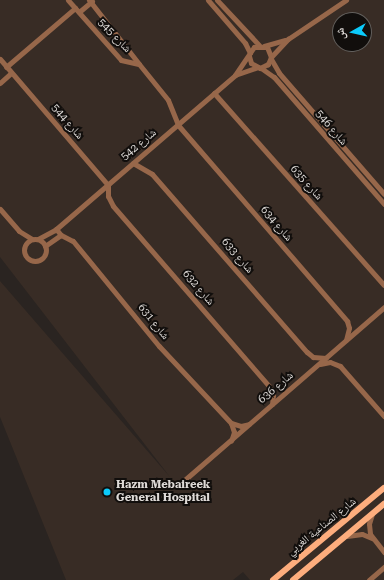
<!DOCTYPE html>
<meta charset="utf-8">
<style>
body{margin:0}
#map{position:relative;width:384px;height:580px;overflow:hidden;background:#2a2421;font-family:"Roboto Serif","Noto Naskh Arabic",serif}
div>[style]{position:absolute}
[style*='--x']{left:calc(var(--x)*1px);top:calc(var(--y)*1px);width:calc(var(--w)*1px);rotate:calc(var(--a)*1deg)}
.built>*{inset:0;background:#382c25}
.minor>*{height:5px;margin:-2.5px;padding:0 2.5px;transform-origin:2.5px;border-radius:2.5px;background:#97674a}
.minor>.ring{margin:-2.5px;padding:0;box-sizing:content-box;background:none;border:5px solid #97674a;border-radius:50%}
.major>*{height:6px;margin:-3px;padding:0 3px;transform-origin:3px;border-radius:3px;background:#fdad7d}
.dots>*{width:11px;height:11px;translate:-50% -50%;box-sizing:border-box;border:2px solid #110e0c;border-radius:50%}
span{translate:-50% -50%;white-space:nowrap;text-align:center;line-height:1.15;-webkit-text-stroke:4px #110e0c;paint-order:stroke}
.street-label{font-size:11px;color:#dedad7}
.poi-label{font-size:11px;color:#dedad7;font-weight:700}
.left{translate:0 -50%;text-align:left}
.north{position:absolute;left:332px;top:12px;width:40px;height:40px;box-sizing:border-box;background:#110e0c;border:1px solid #63605d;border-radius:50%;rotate:262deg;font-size:11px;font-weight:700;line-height:16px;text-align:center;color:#dedad7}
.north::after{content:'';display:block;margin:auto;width:14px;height:18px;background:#0bcafa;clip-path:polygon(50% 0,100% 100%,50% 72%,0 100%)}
</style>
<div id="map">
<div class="built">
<div style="clip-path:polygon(evenodd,0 0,384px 0,384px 580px,250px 580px,243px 572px,233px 580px,66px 580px,0 417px,0 281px,170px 477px,0 257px,0 0,340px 20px,364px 20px,364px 44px,340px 44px,340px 20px)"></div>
</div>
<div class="minor">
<div style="--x:68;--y:0;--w:80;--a:48.5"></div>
<div style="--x:121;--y:60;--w:18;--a:13"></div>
<div style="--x:139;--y:64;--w:46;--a:51.1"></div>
<div style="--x:168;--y:100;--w:27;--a:68"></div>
<div style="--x:178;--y:125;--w:259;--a:49.2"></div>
<div style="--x:347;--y:321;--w:7;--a:74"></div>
<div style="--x:349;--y:328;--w:12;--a:104"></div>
<div style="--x:89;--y:0;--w:81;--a:52"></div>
<div style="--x:208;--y:0;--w:57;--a:49.3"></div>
<div style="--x:245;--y:43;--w:11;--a:63"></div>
<div style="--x:217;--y:0;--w:62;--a:47"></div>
<div style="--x:79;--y:12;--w:17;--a:-40"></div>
<div style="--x:264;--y:46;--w:22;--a:-16"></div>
<div style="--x:271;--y:57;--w:25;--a:-47"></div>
<div style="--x:288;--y:39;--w:70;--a:-33.9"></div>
<div style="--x:0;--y:59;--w:166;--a:49.4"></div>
<div style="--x:108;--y:185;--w:11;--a:90"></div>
<div style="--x:108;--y:196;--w:11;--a:63"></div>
<div style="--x:113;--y:206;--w:238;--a:49.1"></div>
<div style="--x:269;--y:386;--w:10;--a:66"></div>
<div style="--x:273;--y:395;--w:9;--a:96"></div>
<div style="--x:271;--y:59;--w:16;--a:60"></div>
<div style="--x:279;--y:73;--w:160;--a:49"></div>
<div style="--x:6;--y:67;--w:91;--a:-40.5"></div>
<div style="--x:261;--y:68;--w:16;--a:35"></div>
<div style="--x:274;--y:77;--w:168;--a:49.1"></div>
<div style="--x:235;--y:75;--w:24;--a:-19"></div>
<div style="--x:0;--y:83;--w:15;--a:-42"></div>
<div style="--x:214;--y:93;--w:256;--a:48.5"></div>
<div style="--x:133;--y:163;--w:22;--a:30"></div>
<div style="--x:152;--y:174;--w:236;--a:49"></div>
<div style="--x:307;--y:352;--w:8;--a:40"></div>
<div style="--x:313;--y:357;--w:13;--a:4"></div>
<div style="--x:0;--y:209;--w:29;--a:49"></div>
<div style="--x:19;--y:231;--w:15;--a:32"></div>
<div style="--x:61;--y:235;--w:13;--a:27"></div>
<div style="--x:73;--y:241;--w:136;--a:50.7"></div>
<div style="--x:159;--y:346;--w:105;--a:46.9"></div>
<div style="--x:231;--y:423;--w:9;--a:72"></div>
<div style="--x:234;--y:432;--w:9;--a:108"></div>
<div class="ring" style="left:24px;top:239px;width:17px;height:17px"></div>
<div style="--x:38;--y:239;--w:19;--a:-28"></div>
<div style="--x:55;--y:230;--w:238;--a:-40.7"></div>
<div style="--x:235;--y:75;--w:34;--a:-56"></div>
<div style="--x:254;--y:47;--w:13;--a:0"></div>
<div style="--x:267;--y:47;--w:11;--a:68"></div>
<div style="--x:271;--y:57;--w:8;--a:113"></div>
<div style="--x:268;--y:64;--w:9;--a:153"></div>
<div style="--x:260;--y:68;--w:10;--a:-151"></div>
<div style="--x:251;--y:63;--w:7;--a:-106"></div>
<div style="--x:45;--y:246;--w:19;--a:-35"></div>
<div style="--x:61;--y:235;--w:8;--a:-130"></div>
<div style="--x:320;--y:364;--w:10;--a:-11"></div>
<div style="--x:330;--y:362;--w:11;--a:22"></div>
<div style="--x:340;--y:366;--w:67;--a:48.7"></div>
<div style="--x:231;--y:423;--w:10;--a:17"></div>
<div style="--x:241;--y:426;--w:8;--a:-14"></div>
<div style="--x:181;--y:483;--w:269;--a:-40.9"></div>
<div style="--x:372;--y:514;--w:10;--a:107"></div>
<div style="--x:369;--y:524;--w:10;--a:84"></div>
<div style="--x:370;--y:534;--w:23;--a:52"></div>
<div style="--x:347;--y:536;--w:15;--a:-8"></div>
<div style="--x:362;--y:534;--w:11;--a:22"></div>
<div style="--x:369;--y:580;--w:20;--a:-41"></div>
</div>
<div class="major">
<div style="--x:273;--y:580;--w:144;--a:-39.7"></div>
<div style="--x:293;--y:580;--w:119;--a:-39.9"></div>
</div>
<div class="dots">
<div style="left:107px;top:492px;background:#0bcafa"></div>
</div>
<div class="street-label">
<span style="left:114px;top:36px;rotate:46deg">شارع 545</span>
<span style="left:67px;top:122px;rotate:49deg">شارع 544</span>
<span style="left:331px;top:128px;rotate:49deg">شارع 546</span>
<span style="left:139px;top:145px;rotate:-40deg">شارع 542</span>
<span style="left:306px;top:183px;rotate:48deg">شارع 635</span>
<span style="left:276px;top:224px;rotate:49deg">شارع 634</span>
<span style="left:237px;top:256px;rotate:49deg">شارع 633</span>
<span style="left:198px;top:288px;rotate:49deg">شارع 632</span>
<span style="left:153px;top:322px;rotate:51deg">شارع 631</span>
<span style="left:276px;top:388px;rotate:-41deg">شارع 636</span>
<span style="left:322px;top:527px;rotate:-39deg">شارع الصناعية الغربي</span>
</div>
<div class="poi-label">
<span class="left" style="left:116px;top:492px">Hazm Mebaireek<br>General Hospital</span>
</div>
<div class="north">ش</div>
</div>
